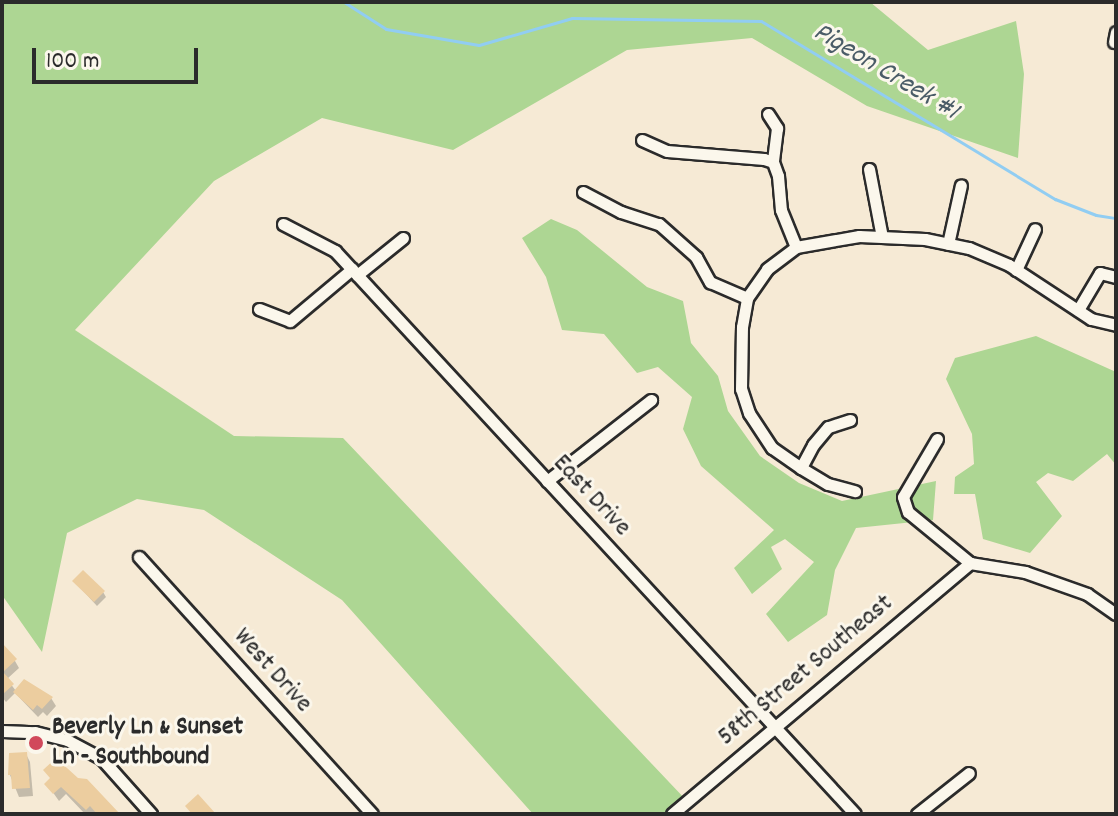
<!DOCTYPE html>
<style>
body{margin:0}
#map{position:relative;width:1118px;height:816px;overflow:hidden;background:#f6ead5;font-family:Dekko,sans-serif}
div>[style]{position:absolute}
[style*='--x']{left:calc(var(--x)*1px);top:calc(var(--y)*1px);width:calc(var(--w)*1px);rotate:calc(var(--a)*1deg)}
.green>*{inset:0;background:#add693}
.shadow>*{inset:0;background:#0003}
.stream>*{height:3px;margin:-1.5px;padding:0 1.5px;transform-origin:1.5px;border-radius:1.5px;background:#91cdf2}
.building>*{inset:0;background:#eccd9f}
.roads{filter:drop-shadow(2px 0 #2b2b2b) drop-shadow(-2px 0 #2b2b2b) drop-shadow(0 2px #2b2b2b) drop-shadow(0 -2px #2b2b2b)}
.minor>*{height:11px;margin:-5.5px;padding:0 5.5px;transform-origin:5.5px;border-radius:5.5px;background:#fbf7ec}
.dots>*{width:22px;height:22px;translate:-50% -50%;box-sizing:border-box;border:4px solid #fbf7ec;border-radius:50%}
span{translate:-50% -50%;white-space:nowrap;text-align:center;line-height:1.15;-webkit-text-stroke:6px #fbf7ec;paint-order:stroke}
.street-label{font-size:26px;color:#2b2b2b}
.poi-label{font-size:26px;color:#2b2b2b;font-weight:700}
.left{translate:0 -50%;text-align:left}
.water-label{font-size:28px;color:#4a5c67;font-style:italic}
.frame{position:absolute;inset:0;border:4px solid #2b2b2b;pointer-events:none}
.scale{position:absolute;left:32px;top:48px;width:166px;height:36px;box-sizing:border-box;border:4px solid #2b2b2b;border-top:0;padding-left:10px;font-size:24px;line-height:28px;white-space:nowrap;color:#2b2b2b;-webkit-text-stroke:6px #fbf7ec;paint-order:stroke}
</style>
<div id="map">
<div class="green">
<div style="clip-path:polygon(2px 2px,870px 2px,928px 50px,1016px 21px,1024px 74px,1018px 158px,867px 106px,752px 38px,627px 50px,453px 150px,322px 118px,214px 181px,75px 330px,234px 436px,343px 438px,687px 801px,672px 814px,533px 814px,342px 600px,204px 510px,137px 499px,67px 533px,42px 652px,2px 595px)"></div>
<div style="clip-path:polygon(551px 219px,577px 230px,647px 287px,683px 301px,691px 343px,718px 376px,728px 411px,760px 456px,799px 483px,842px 501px,936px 481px,933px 520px,856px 528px,835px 570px,827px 615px,788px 642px,766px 614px,814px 562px,785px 539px,771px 547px,782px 569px,752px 594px,734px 568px,774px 530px,701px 466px,683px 429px,692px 397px,658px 367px,637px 373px,604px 334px,562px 330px,546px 277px,522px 238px)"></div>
<div style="clip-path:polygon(1036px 336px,1116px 372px,1116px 465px,1107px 454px,1073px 481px,1048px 473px,1036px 482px,1062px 516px,1030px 553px,983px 539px,975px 494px,954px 494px,955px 477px,974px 464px,972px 434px,946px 379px,955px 358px)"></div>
</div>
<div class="shadow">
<div style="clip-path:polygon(74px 581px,103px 592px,106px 597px,97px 606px)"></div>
<div style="clip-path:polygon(2px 655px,15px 661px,19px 668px,7px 679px,16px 691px,51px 698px,56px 706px,47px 716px,43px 712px,38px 717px,15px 693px,6px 702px,2px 697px)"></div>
<div style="clip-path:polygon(26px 754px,30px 762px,33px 796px,19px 797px,10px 775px)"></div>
<div style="clip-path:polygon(51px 780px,116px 814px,85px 814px,66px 794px,59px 801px,47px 784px)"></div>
</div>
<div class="stream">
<div style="--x:344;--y:2;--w:50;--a:32.7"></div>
<div style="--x:386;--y:29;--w:94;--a:9.8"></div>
<div style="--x:479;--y:45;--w:97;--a:-16.2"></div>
<div style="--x:572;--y:18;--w:189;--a:0.9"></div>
<div style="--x:761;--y:21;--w:344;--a:31.2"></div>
<div style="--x:1055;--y:199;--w:44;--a:21.3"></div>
<div style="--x:1096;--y:215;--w:20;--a:9"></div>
</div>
<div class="building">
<div style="clip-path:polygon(83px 570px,105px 591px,94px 602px,72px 581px)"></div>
<div style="clip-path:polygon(2px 643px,17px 659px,3px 672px,14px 684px,2px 695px)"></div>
<div style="clip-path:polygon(24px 679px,53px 697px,42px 709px,37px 705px,33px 710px,13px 692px)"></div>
<div style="clip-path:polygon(27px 752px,30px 788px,12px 789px,11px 775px,8px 775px,9px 753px)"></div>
<div style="clip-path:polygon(56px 758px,78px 778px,87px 779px,120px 814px,97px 814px,90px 806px,86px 810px,61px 787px,53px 794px,44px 784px,50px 778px,43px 770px)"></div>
<div style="clip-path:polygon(198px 794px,216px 814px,192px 814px,185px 806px)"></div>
</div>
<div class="roads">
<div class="minor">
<div style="--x:1114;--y:42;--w:10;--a:-79"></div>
<div style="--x:768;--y:114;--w:17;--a:57"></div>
<div style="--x:777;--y:128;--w:34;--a:97"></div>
<div style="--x:773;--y:162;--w:15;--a:70"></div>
<div style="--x:778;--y:176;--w:34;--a:85"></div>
<div style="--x:781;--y:210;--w:40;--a:68"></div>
<div style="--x:642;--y:140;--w:27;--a:24"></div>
<div style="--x:667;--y:151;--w:97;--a:4.7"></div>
<div style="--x:764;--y:159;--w:9;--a:18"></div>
<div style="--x:869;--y:169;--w:69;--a:79.2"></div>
<div style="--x:583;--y:192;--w:43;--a:27.8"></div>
<div style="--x:621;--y:212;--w:40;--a:18"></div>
<div style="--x:659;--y:224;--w:50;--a:41.7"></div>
<div style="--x:696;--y:257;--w:29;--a:61"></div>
<div style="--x:710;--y:282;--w:40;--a:23.4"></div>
<div style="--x:283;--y:224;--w:59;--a:27.4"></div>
<div style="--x:335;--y:251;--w:766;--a:47.27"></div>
<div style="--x:948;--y:244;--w:60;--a:-77.6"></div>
<div style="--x:1016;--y:270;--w:45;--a:-65.1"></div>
<div style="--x:357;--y:275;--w:59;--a:-38.8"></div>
<div style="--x:259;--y:309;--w:33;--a:21"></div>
<div style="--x:290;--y:321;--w:81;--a:-40"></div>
<div style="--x:1078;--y:310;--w:43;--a:-59.3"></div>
<div style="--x:1100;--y:273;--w:16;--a:14"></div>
<div style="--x:850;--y:420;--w:23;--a:162"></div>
<div style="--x:828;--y:427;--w:23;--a:130"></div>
<div style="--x:813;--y:445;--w:26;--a:118"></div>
<div style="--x:801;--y:468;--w:35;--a:-145"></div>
<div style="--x:772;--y:448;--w:42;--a:-123.3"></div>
<div style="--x:749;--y:413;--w:25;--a:-108"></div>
<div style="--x:741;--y:389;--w:62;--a:-89.1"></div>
<div style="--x:742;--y:327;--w:29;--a:-80"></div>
<div style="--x:747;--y:298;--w:35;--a:-55"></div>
<div style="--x:767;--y:269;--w:36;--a:-37"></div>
<div style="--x:796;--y:247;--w:64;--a:-9.9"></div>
<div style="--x:859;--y:236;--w:66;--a:2.6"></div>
<div style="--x:925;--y:239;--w:45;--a:11.6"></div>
<div style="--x:969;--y:248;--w:43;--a:23"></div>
<div style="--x:1009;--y:265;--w:98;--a:33.4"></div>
<div style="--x:1091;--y:319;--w:26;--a:13"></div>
<div style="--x:937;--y:439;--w:67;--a:120.4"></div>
<div style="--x:903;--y:497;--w:16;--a:72"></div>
<div style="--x:908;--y:512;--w:80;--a:39.4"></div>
<div style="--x:970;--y:563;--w:56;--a:9.3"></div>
<div style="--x:1025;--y:572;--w:66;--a:19.5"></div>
<div style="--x:1087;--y:594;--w:35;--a:35"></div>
<div style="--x:801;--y:468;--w:31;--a:31"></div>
<div style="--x:828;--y:484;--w:28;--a:15"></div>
<div style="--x:547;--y:481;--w:132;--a:-37.9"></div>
<div style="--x:139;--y:557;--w:347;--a:47.8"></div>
<div style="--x:2;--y:731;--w:33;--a:2"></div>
<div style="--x:35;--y:732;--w:33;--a:14"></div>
<div style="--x:67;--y:740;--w:40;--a:28"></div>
<div style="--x:102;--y:759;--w:74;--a:48.3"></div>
<div style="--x:672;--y:814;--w:390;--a:-40.1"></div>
<div style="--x:917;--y:814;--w:66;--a:-38.3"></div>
</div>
</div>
<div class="dots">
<div style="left:36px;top:743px;background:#d1495b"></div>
</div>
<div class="street-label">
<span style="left:591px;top:496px;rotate:47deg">East Drive</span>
<span style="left:272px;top:671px;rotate:48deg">West Drive</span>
<span style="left:806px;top:671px;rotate:-40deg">58th Street Southeast</span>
</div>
<div class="poi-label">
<span class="left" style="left:52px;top:743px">Beverly Ln &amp; Sunset<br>Ln - Southbound</span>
</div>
<div class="water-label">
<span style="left:885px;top:73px;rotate:31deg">Pigeon Creek #1</span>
</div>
<div class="frame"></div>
<div class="scale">100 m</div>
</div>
